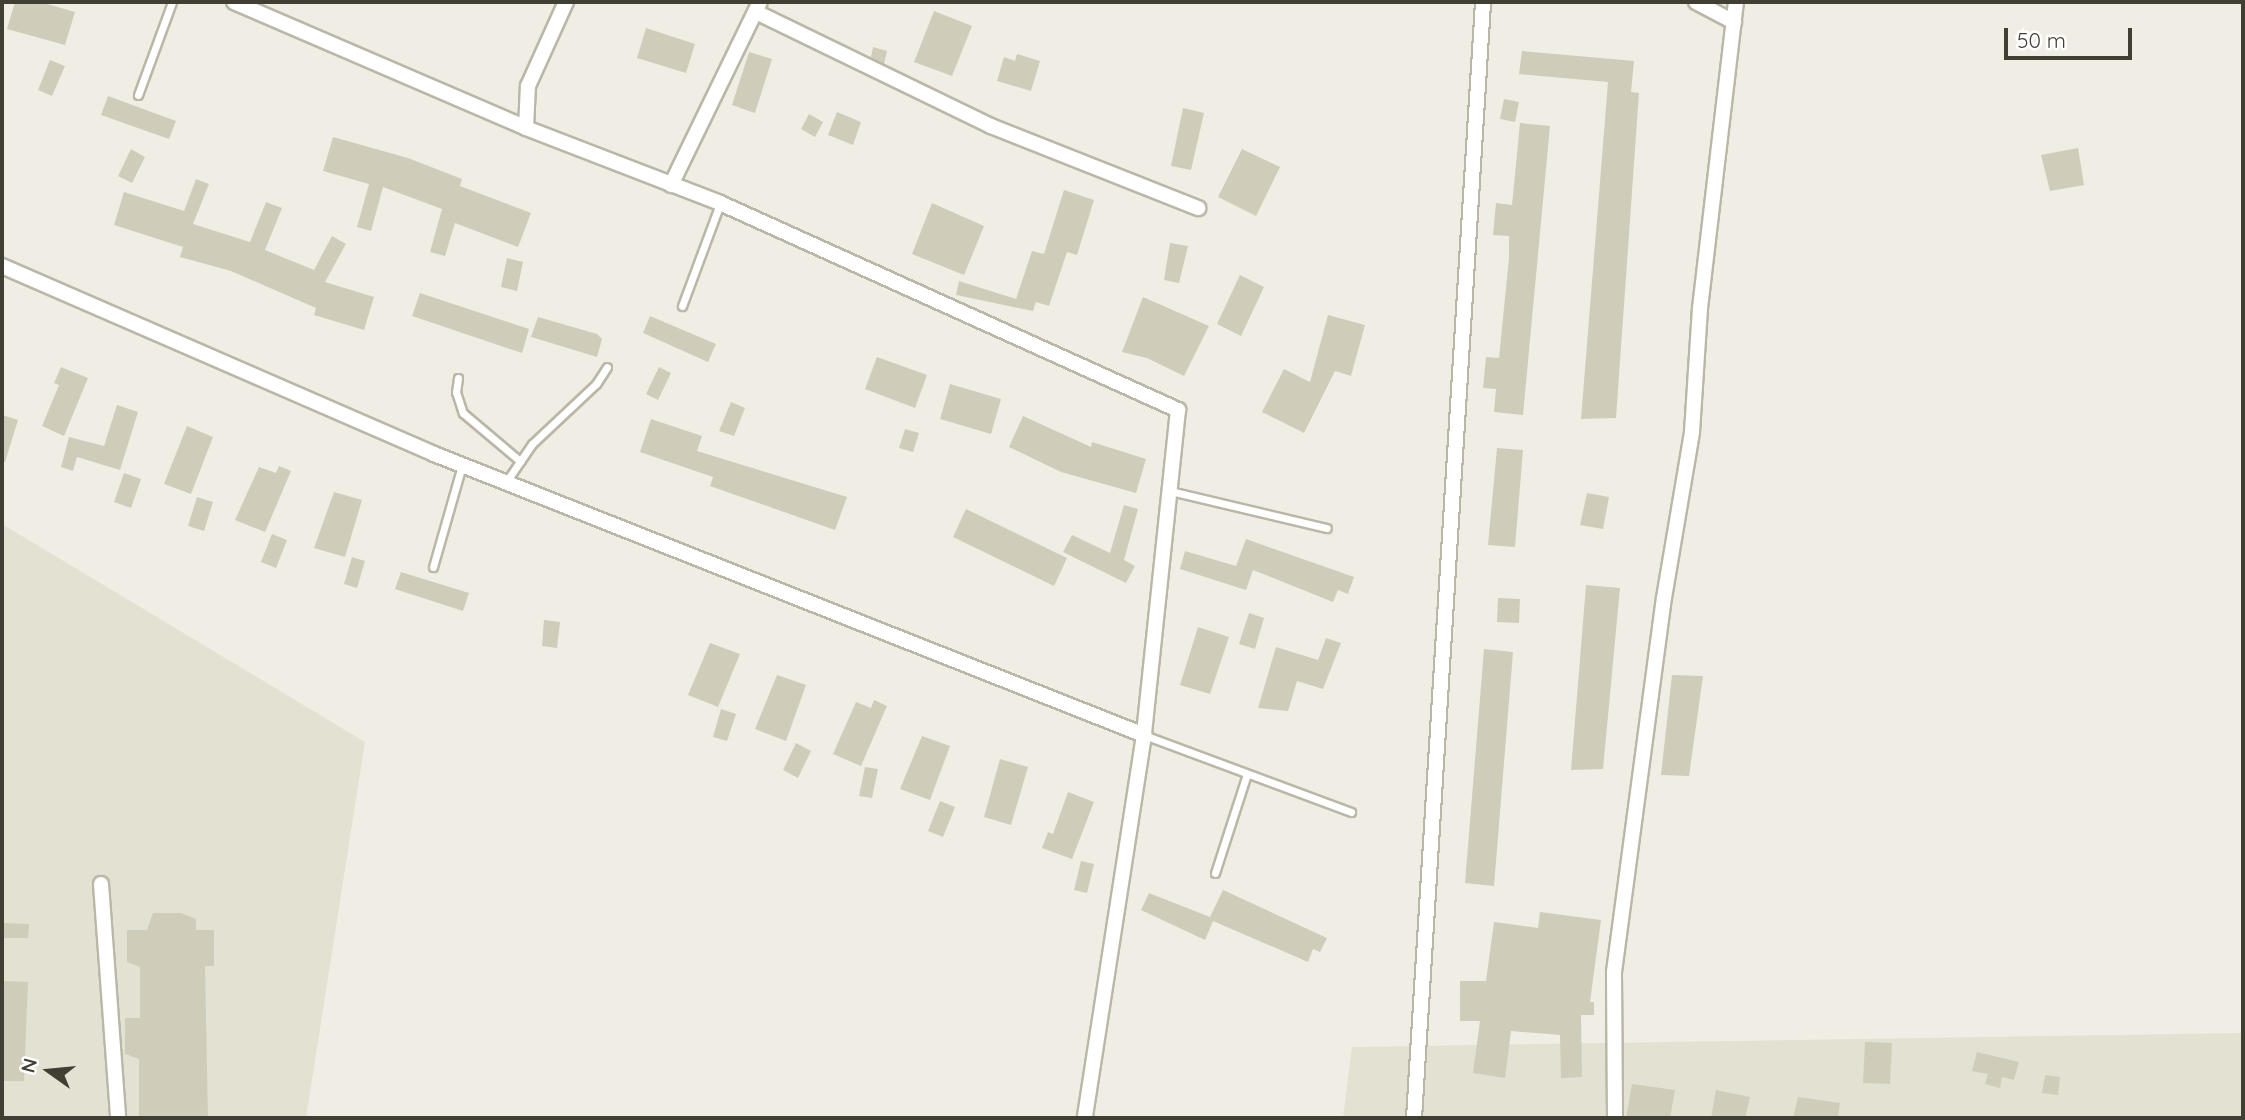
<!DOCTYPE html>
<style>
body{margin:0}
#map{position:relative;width:2245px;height:1120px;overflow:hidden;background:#f0eee4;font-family:Quicksand,sans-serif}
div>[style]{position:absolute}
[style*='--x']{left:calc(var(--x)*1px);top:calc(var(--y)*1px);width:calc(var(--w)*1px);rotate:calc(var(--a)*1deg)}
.residential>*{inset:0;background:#e3e1d2}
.building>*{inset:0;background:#d0ccba}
.roads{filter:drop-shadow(2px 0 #bab7a7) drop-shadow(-2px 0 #bab7a7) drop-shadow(0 2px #bab7a7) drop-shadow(0 -2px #bab7a7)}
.lane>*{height:7px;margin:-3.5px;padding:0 3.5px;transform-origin:3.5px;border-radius:3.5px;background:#fff}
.street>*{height:14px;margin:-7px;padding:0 7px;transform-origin:7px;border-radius:7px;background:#fff}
span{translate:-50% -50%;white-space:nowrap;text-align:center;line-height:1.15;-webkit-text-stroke:7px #fff;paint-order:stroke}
.frame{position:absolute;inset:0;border:4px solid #413f34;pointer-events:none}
.north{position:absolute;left:14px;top:1036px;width:70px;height:70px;-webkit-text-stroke:5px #fff;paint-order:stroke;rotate:285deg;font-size:19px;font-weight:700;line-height:28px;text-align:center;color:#413f34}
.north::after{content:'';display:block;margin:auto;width:24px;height:32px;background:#413f34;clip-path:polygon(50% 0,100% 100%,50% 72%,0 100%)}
.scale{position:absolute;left:2004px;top:28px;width:128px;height:32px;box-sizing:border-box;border:4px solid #413f34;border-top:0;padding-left:9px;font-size:21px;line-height:24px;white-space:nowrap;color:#413f34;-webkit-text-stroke:5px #fff;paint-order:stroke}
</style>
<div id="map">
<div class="residential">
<div style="clip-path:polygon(2px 524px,365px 742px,306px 1118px,2px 1118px)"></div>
<div style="clip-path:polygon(2243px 1033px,2243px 1118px,1343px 1118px,1352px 1047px)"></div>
</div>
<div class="building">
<div style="clip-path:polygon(15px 2px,40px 2px,75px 12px,65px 45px,7px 29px)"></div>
<div style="clip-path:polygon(934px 11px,972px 26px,952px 76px,914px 62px)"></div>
<div style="clip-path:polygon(646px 28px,695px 44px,686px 73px,637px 58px)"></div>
<div style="clip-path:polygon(873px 47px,887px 51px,884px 64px,871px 57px)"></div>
<div style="clip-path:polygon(1522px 51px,1634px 61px,1631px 92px,1639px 93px,1616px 418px,1581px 419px,1608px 82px,1519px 74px)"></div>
<div style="clip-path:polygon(749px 52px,772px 59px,755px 113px,732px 105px)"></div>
<div style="clip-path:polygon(1017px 54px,1040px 61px,1031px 91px,997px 81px,1004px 57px,1015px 61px)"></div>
<div style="clip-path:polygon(50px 60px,65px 66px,52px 96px,38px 90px)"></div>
<div style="clip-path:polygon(108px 96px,176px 121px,169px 139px,101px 115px)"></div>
<div style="clip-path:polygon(1504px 99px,1519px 102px,1515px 122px,1500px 119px)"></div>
<div style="clip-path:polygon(1183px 108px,1204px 113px,1191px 170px,1171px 166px)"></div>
<div style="clip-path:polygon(837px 112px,861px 122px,853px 145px,828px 135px)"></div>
<div style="clip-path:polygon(809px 114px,823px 122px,815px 137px,801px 129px)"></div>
<div style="clip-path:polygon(1520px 123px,1550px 126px,1523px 415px,1494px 412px,1496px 389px,1483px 388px,1486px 357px,1499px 358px,1509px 258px,1509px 236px,1493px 235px,1496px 203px,1512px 205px)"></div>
<div style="clip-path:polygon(333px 137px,408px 158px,462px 179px,460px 186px,531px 213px,518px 247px,455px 223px,445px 256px,430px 252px,442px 209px,383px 187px,371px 231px,357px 227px,369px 184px,323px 171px)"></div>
<div style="clip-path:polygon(2078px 148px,2084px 185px,2050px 191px,2041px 155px)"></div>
<div style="clip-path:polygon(131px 149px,145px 157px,132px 183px,118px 176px)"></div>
<div style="clip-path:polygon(1242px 149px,1280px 167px,1256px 216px,1218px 197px)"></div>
<div style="clip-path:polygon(196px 179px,209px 184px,193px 224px,250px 242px,266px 202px,282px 208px,265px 250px,314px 270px,332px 236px,346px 244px,325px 282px,374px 297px,364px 330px,314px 315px,316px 308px,231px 271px,180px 257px,183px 247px,114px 225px,124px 192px,184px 211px)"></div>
<div style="clip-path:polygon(1064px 190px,1094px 200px,1077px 255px,1067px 252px,1049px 306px,1036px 302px,1033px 311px,956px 295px,959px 281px,1016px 299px,1032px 251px,1044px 254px)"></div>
<div style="clip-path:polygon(932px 203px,984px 226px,964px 275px,912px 254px)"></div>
<div style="clip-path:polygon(1170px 243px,1188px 246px,1179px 283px,1164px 280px)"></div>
<div style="clip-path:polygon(507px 258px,523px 262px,517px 291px,501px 287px)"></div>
<div style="clip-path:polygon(1240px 275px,1264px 287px,1241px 336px,1217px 324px)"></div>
<div style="clip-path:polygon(420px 293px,529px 329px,522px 353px,412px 316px)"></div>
<div style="clip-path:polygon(1143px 297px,1209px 326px,1184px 376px,1147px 358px,1122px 352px)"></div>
<div style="clip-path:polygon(1328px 315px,1365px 325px,1351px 376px,1335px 371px,1304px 433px,1262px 412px,1284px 369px,1310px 382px)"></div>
<div style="clip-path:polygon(650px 316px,716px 344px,708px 362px,643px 333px)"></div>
<div style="clip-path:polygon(538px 317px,597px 334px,602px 339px,597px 357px,531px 337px)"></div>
<div style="clip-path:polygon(877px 357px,927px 375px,915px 408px,865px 389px)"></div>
<div style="clip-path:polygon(61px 367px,88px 378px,64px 436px,42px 426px,59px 385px,54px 383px)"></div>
<div style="clip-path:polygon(659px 367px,671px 373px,658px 400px,646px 394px)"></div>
<div style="clip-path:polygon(950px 384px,1001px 399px,991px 434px,940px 419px)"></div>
<div style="clip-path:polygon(731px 402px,745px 408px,734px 436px,719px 431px)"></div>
<div style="clip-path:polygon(117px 405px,138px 412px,120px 470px,77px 457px,73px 471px,61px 467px,69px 437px,104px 446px)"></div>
<div style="clip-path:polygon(2px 415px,18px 420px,5px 462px,2px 462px)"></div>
<div style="clip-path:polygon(1023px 416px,1091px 447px,1092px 442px,1146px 459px,1136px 493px,1061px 472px,1009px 447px)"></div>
<div style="clip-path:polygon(651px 419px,702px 436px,697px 451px,847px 497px,835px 530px,710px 486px,713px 477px,640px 452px)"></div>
<div style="clip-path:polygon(187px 426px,213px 437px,191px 494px,164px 484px)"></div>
<div style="clip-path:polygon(905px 429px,919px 433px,913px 452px,899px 448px)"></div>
<div style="clip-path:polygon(1497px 448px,1523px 450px,1515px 547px,1488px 545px)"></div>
<div style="clip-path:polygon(279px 466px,291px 471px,265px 532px,235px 520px,259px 467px,276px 473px)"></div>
<div style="clip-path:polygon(124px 473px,141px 479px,131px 508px,114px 502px)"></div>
<div style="clip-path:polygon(334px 492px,362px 500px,345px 557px,314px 548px)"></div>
<div style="clip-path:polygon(1587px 493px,1609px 497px,1603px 529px,1580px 525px)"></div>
<div style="clip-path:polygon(197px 497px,213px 502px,204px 531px,188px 526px)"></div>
<div style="clip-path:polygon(1124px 505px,1138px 509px,1124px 560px,1135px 566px,1126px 583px,1063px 552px,1072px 535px,1110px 553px)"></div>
<div style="clip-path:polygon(966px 509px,1067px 558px,1054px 586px,953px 537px)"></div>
<div style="clip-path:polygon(272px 534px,287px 540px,276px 568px,261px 562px)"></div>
<div style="clip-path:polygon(1246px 539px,1354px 577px,1348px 594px,1338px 590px,1333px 602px,1253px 570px,1246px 590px,1180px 569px,1185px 551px,1236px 566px)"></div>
<div style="clip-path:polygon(352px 557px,365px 561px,357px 588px,344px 584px)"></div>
<div style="clip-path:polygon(401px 572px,469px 593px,463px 611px,395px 589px)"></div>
<div style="clip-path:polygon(1586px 585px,1620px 588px,1603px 769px,1571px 770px)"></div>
<div style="clip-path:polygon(1498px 598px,1520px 599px,1519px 623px,1497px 622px)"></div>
<div style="clip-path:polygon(1249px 613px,1264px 618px,1255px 649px,1239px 644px)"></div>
<div style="clip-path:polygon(544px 620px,560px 622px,557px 648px,542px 646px)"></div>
<div style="clip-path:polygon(1198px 627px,1229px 637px,1210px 694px,1180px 685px)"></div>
<div style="clip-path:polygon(1326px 638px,1341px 643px,1323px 689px,1297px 681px,1288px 711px,1258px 708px,1276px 647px,1318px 660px)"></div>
<div style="clip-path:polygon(710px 643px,740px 654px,718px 707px,688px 695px)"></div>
<div style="clip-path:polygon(1484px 649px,1513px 652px,1494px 886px,1465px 883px)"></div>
<div style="clip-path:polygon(777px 675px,806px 685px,786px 741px,755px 729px)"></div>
<div style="clip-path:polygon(1672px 675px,1703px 676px,1689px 776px,1661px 775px)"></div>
<div style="clip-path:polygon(874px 700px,887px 706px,861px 766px,833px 754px,856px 702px,871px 708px)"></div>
<div style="clip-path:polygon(721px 709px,736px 714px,727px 741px,713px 737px)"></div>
<div style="clip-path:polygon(922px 736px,950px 746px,930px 800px,900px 789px)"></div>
<div style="clip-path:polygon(796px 743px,811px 751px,798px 778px,783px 770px)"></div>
<div style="clip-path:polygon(1000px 759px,1028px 767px,1011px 825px,984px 817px)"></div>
<div style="clip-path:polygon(865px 767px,878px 769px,872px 798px,859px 796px)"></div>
<div style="clip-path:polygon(1068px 792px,1094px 802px,1072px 859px,1042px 848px,1048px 832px,1053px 834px)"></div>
<div style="clip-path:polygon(940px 801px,955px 807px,943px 837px,928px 831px)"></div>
<div style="clip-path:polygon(1081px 861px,1094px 864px,1087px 893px,1074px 890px)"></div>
<div style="clip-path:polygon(1223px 890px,1327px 938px,1320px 952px,1313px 949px,1308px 962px,1213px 921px,1205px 940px,1141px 910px,1149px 893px,1210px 917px)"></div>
<div style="clip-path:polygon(1540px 912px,1601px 920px,1590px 1002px,1594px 1002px,1594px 1015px,1581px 1015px,1582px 1077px,1561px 1078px,1560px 1035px,1511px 1031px,1505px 1078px,1473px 1073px,1480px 1021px,1460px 1021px,1460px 981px,1486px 981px,1494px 922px,1538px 928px)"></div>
<div style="clip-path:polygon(153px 913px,181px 913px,196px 919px,196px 930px,214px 930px,214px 966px,205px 966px,208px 1118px,139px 1118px,139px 1059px,125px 1054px,125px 1018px,140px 1018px,140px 967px,127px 962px,127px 930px,147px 930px)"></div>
<div style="clip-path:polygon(2px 923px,29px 924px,28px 938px,2px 938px)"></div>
<div style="clip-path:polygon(2px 981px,28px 982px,24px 1081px,2px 1081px)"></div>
<div style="clip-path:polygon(1865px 1042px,1892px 1043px,1890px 1084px,1863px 1083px)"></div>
<div style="clip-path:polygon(1977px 1052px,2019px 1062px,2014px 1080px,2002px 1077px,2000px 1088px,1985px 1084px,1988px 1074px,1972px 1071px)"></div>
<div style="clip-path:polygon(2045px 1075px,2060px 1077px,2058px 1095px,2042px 1093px)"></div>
<div style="clip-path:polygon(1632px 1084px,1675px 1090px,1670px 1118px,1626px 1118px)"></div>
<div style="clip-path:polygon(1716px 1090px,1750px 1097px,1745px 1118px,1711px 1118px)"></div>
<div style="clip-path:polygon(1798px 1097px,1840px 1103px,1838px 1118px,1793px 1118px)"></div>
</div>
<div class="roads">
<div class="lane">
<div style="--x:138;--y:95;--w:99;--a:-69.9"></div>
<div style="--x:682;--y:306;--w:109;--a:-69.6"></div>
<div style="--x:458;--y:378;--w:14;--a:98"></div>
<div style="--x:456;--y:392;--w:22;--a:72"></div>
<div style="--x:463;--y:413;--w:75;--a:40.1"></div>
<div style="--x:506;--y:482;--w:46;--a:-55.6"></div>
<div style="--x:532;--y:444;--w:88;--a:-43.2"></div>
<div style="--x:596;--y:384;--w:20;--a:-57"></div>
<div style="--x:1170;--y:491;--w:161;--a:13.3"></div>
<div style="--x:433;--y:567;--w:106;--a:-74.1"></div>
<div style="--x:1144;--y:735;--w:221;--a:20.4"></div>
<div style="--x:1215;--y:873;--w:104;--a:-72.1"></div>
</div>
<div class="street">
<div style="--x:234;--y:2;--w:318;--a:23.3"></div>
<div style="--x:526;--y:128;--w:208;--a:21.1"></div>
<div style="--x:720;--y:203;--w:503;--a:24.32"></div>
<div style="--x:1178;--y:410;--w:327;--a:96"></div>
<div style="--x:1144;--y:735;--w:388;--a:98.8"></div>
<div style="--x:1696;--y:2;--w:43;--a:27.8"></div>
<div style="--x:756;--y:12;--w:261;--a:25.9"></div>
<div style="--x:991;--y:126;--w:223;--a:21.6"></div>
<div style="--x:526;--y:128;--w:42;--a:-87.3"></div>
<div style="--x:528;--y:86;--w:92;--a:-65.7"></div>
<div style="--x:671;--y:185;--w:203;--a:-64.1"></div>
<div style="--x:2;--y:266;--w:471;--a:23.5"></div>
<div style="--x:434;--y:454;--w:764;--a:21.59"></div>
<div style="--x:101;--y:884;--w:235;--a:85.8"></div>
<div style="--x:1414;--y:1118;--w:1118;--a:-86.46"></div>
<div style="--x:1615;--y:1118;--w:146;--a:-90.4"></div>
<div style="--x:1614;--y:972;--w:377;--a:-82.4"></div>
<div style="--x:1664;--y:598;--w:168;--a:-80.4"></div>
<div style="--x:1692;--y:432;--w:124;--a:-86.3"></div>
<div style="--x:1700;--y:308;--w:308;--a:-83.3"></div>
</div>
</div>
<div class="frame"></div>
<div class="north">N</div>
<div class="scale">50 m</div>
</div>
